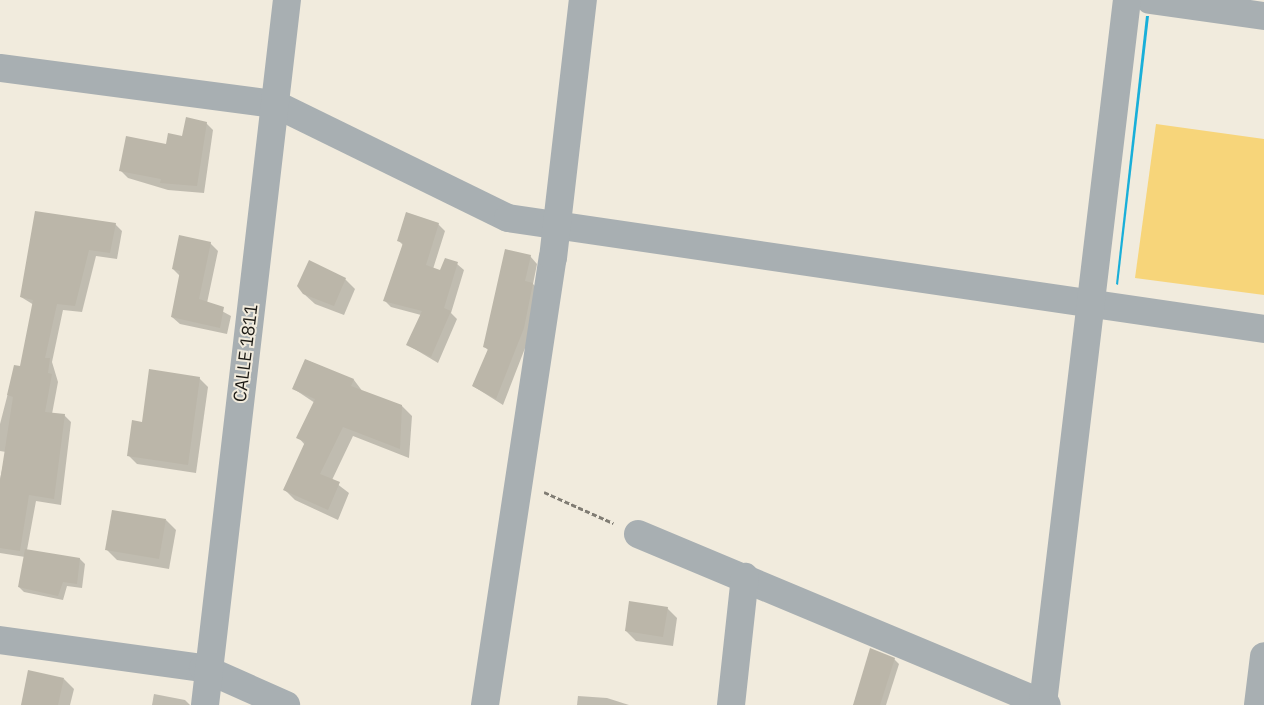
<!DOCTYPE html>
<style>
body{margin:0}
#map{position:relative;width:1264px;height:705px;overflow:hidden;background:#f1ebdd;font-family:"IBM Plex Sans",sans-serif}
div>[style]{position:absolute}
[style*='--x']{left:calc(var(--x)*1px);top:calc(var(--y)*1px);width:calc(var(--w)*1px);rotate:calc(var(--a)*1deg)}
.green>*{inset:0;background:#f7d57a}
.water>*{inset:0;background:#19afd9}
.shadow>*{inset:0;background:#0003}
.building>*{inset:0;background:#bbb6a9}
.path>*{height:3px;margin-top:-1.5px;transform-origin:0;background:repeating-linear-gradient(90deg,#807c73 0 5px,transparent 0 7.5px)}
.street>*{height:28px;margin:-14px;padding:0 14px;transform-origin:14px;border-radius:14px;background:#a8afb2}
span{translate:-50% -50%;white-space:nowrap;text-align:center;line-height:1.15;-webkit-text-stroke:4px #f1ebdd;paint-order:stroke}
.street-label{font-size:18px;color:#1d1b16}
</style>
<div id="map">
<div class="green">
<div style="clip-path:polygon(1156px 124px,1264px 139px,1264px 295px,1135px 278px)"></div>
</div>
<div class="water">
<div style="clip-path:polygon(1146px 16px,1149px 16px,1118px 285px,1116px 284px)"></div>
</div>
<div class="shadow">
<div style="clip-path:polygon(206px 123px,213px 130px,204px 193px,168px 190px,128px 178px,121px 171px)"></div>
<div style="clip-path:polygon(115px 224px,122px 231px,117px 259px,96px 256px,82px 312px,63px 310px,52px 362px,58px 382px,52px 414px,64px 415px,71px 422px,61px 505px,36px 501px,27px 550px,80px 559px,85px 564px,82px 588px,67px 586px,63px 600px,24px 592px,19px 587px,25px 557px,0 553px,0 479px,6px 452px,0 451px,0 424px,15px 366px,21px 368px,34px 305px,21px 297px)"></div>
<div style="clip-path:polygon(438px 224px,445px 231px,433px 269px,440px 272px,457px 264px,464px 270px,451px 313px,457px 319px,438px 363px,408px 345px,421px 315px,391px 307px,385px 301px,404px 246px,398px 240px)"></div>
<div style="clip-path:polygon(210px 243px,218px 251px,207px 303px,231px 316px,227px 334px,180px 324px,172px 317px,180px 276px,173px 269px)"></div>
<div style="clip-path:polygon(530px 256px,537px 264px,533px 284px,540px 291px,534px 325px,503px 405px,473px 386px,489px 351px,485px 347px)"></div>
<div style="clip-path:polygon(345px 279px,355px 289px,344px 315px,315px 304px,304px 294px)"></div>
<div style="clip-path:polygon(306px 360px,354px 380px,363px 392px,402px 406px,412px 416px,409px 458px,353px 436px,332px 480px,349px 493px,338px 520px,295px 500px,285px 490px,305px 445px,298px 437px,315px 403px,294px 389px)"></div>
<div style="clip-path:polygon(199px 378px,208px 387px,196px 473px,137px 464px,128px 455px,143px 423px)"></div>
<div style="clip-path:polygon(166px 520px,176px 530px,169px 569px,117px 560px,107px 550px)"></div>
<div style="clip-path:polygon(667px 608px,677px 618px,673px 646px,636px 641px,626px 631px)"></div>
<div style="clip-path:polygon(894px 659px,899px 664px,886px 705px,853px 705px)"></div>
<div style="clip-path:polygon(64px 679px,74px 689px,70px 705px,22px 705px)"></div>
<div style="clip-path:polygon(154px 694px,185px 700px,190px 705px,152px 705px)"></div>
<div style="clip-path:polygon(578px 696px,607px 698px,629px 705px,577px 705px)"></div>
</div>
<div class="building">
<div style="clip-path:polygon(186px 117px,207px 122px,197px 186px,160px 183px,161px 179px,119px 171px,126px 136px,166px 144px,168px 133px,182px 136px)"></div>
<div style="clip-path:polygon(35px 211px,116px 223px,110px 253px,89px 250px,75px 306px,57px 304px,45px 358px,50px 358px,48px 373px,52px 374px,45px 412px,65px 414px,54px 499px,29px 495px,20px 551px,0 548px,0 481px,13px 397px,7px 395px,14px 365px,20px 366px,33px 300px,20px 297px)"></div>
<div style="clip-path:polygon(406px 212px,439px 223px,426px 265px,440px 270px,445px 258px,458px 262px,444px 308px,451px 311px,431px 357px,406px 345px,422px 311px,383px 301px,403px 243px,397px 241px)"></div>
<div style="clip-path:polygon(179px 235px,211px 242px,199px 299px,224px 307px,220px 328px,171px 317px,180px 271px,172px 269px)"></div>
<div style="clip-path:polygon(505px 249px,531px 255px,525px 281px,533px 283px,524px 328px,496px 399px,472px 386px,488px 349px,483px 347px)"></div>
<div style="clip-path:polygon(309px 260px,346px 278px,334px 306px,303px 294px,297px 286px)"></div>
<div style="clip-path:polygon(305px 359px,354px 379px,351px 386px,402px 405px,400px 449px,343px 427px,320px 474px,340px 482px,328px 510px,283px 490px,305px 442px,296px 438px,315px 399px,292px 389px)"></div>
<div style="clip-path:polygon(149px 369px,200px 377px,188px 465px,127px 456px,132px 420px,142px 422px)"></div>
<div style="clip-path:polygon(112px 510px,166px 519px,159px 559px,105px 550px)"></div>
<div style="clip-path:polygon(25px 549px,80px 558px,77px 584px,63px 582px,58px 596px,18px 587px)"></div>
<div style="clip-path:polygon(629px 601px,668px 607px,663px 637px,625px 631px)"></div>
<div style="clip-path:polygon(870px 648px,895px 658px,880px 705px,853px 705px)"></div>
<div style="clip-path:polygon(28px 670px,64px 678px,58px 705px,21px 705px)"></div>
</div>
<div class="path">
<div style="--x:544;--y:492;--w:76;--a:24.2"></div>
</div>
<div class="street">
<div style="--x:1150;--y:0;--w:115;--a:8"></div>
<div style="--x:0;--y:68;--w:277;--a:7.5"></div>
<div style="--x:275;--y:104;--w:259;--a:26.1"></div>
<div style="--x:508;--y:218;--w:764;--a:8.35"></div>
<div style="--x:638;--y:534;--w:443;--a:22.7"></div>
<div style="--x:0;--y:640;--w:205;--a:7.9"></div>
<div style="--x:203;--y:668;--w:91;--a:24"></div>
<div style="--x:1043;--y:703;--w:708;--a:-83.19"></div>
<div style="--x:205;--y:705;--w:710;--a:-83.37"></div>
<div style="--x:485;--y:705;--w:452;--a:-81.4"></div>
<div style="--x:553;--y:258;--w:260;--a:-83.4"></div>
<div style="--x:731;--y:705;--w:129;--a:-83.8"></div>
<div style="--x:1258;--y:705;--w:49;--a:-83"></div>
</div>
<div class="street-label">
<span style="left:246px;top:353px;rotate:-83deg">CALLE 1811</span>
</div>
</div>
